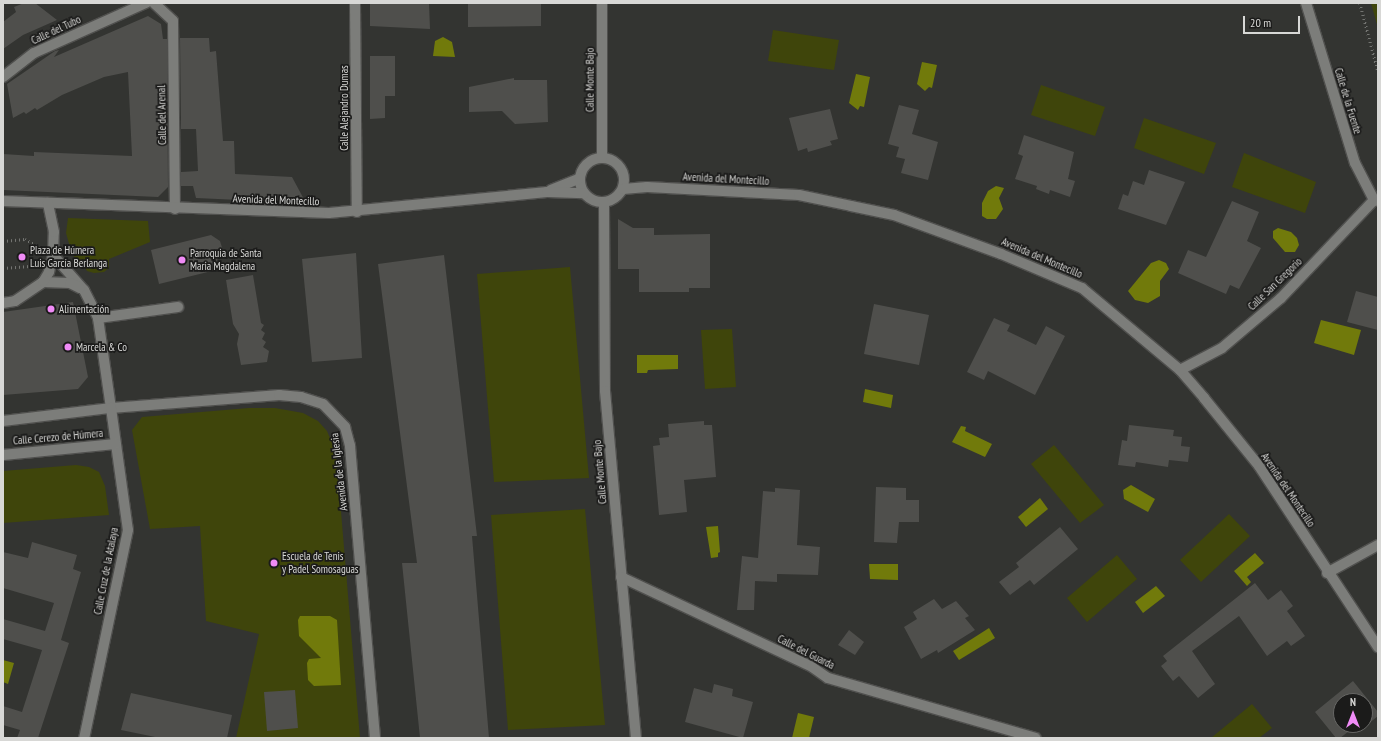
<!DOCTYPE html>
<meta charset="utf-8">
<style>
body{margin:0}
#map{position:relative;width:1381px;height:741px;overflow:hidden;background:#333431;font-family:"PT Sans Narrow",sans-serif}
div>[style]{position:absolute}
[style*='--x']{left:calc(var(--x)*1px);top:calc(var(--y)*1px);width:calc(var(--w)*1px);rotate:calc(var(--a)*1deg)}
.green>*{inset:0;background:#3f450b}
.water>*{inset:0;background:#717a0b}
.building>*{inset:0;background:#4f4f4c}
.path>*{height:2.5px;margin-top:-1.25px;transform-origin:0;background:repeating-linear-gradient(90deg,#737471 0 1px,transparent 0 4px)}
.roads{filter:drop-shadow(1px 0 #50504e) drop-shadow(-1px 0 #50504e) drop-shadow(0 1px #50504e) drop-shadow(0 -1px #50504e)}
.minor>*{height:10px;margin:-5px;padding:0 5px;transform-origin:5px;border-radius:5px;background:#7c7d7a}
.minor>.ring{margin:-5px;padding:0;box-sizing:content-box;background:none;border:10px solid #7c7d7a;border-radius:50%}
.dots>*{width:11px;height:11px;translate:-50% -50%;box-sizing:border-box;border:2px solid #1b1b1a;border-radius:50%}
span{translate:-50% -50%;white-space:nowrap;text-align:center;line-height:1.15;-webkit-text-stroke:3.5px #1b1b1a;paint-order:stroke}
.street-label{font-size:11px;color:#d8d8d6}
.poi-label{font-size:11px;color:#d8d8d6}
.left{translate:0 -50%;text-align:left}
.frame{position:absolute;inset:0;border:4px solid #d8d8d6;pointer-events:none}
.north{position:absolute;left:1333px;top:693px;width:40px;height:40px;box-sizing:border-box;background:#1b1b1a;border:1px solid #676765;border-radius:50%;rotate:0deg;font-size:11px;font-weight:700;line-height:16px;text-align:center;color:#d8d8d6}
.north::after{content:'';display:block;margin:auto;width:14px;height:18px;background:#f08bf6;clip-path:polygon(50% 0,100% 100%,50% 72%,0 100%)}
.scale{position:absolute;left:1243px;top:16px;width:57px;height:18px;box-sizing:border-box;border:2px solid #d8d8d6;border-top:0;padding-left:5px;font-size:12px;line-height:14px;white-space:nowrap;color:#d8d8d6;-webkit-text-stroke:3px #1b1b1a;paint-order:stroke}
</style>
<div id="map">
<div class="green">
<div style="clip-path:polygon(1371px 3px,1378px 3px,1378px 28px)"></div>
<div style="clip-path:polygon(773px 30px,839px 40px,834px 70px,768px 61px)"></div>
<div style="clip-path:polygon(1041px 85px,1105px 107px,1095px 136px,1031px 115px)"></div>
<div style="clip-path:polygon(1144px 118px,1216px 143px,1204px 174px,1134px 148px)"></div>
<div style="clip-path:polygon(1244px 153px,1316px 182px,1305px 213px,1232px 187px)"></div>
<div style="clip-path:polygon(68px 218px,148px 221px,150px 242px,109px 259px,109px 268px,104px 272px,94px 273px,87px 271px,83px 263px,77px 260px,72px 254px,66px 233px)"></div>
<div style="clip-path:polygon(570px 267px,589px 478px,494px 482px,477px 274px)"></div>
<div style="clip-path:polygon(732px 329px,736px 387px,705px 389px,701px 330px)"></div>
<div style="clip-path:polygon(249px 408px,275px 408px,303px 413px,318px 421px,327px 431px,336px 452px,360px 738px,236px 738px,259px 634px,206px 621px,200px 526px,150px 529px,132px 430px,142px 417px)"></div>
<div style="clip-path:polygon(1054px 445px,1104px 505px,1080px 523px,1031px 464px)"></div>
<div style="clip-path:polygon(76px 465px,89px 467px,99px 472px,105px 486px,109px 515px,3px 523px,3px 471px)"></div>
<div style="clip-path:polygon(585px 509px,605px 725px,508px 730px,491px 515px)"></div>
<div style="clip-path:polygon(1229px 514px,1250px 536px,1201px 582px,1180px 560px)"></div>
<div style="clip-path:polygon(1117px 555px,1137px 579px,1087px 622px,1067px 598px)"></div>
<div style="clip-path:polygon(1252px 704px,1272px 728px,1259px 738px,1211px 738px)"></div>
</div>
<div class="water">
<div style="clip-path:polygon(443px 37px,452px 42px,455px 57px,433px 56px,435px 41px)"></div>
<div style="clip-path:polygon(922px 62px,937px 65px,932px 88px,929px 87px,925px 91px,917px 84px)"></div>
<div style="clip-path:polygon(856px 74px,870px 77px,864px 107px,860px 106px,858px 110px,849px 103px)"></div>
<div style="clip-path:polygon(996px 186px,1004px 188px,999px 198px,1003px 209px,996px 219px,987px 219px,982px 216px,982px 203px,988px 191px)"></div>
<div style="clip-path:polygon(1278px 228px,1291px 232px,1297px 238px,1299px 245px,1295px 252px,1285px 252px,1273px 238px,1273px 231px)"></div>
<div style="clip-path:polygon(1159px 260px,1166px 263px,1169px 269px,1160px 281px,1160px 296px,1148px 303px,1135px 300px,1128px 291px,1151px 263px)"></div>
<div style="clip-path:polygon(1321px 320px,1361px 330px,1354px 355px,1314px 343px)"></div>
<div style="clip-path:polygon(637px 355px,678px 355px,678px 369px,648px 370px,647px 373px,637px 373px)"></div>
<div style="clip-path:polygon(865px 389px,893px 395px,891px 408px,863px 402px)"></div>
<div style="clip-path:polygon(961px 426px,966px 427px,965px 431px,992px 444px,985px 457px,952px 442px)"></div>
<div style="clip-path:polygon(1131px 485px,1155px 499px,1148px 512px,1124px 499px,1123px 490px)"></div>
<div style="clip-path:polygon(1040px 498px,1048px 509px,1026px 527px,1018px 517px)"></div>
<div style="clip-path:polygon(718px 526px,720px 552px,718px 553px,718px 557px,711px 558px,706px 527px)"></div>
<div style="clip-path:polygon(1255px 553px,1264px 563px,1247px 577px,1251px 582px,1247px 586px,1234px 571px)"></div>
<div style="clip-path:polygon(869px 564px,898px 564px,898px 580px,870px 579px)"></div>
<div style="clip-path:polygon(1156px 586px,1165px 596px,1143px 613px,1135px 602px)"></div>
<div style="clip-path:polygon(300px 616px,330px 616px,337px 620px,341px 685px,314px 686px,308px 680px,307px 663px,309px 659px,321px 658px,299px 636px,298px 620px)"></div>
<div style="clip-path:polygon(989px 628px,995px 638px,959px 660px,953px 651px)"></div>
<div style="clip-path:polygon(3px 660px,14px 663px,8px 684px,3px 682px)"></div>
<div style="clip-path:polygon(798px 713px,814px 717px,809px 738px,792px 738px)"></div>
</div>
<div class="building">
<div style="clip-path:polygon(24px 3px,35px 3px,57px 20px,23px 35px,3px 49px,3px 22px,16px 12px,14px 7px)"></div>
<div style="clip-path:polygon(370px 3px,429px 3px,430px 29px,370px 26px)"></div>
<div style="clip-path:polygon(468px 3px,541px 3px,541px 26px,468px 27px)"></div>
<div style="clip-path:polygon(148px 16px,161px 24px,163px 39px,167px 39px,168px 187px,158px 197px,3px 190px,3px 154px,34px 156px,34px 152px,132px 156px,128px 72px,104px 77px,62px 95px,37px 110px,35px 108px,26px 114px,24px 112px,13px 118px,7px 84px,55px 51px,59px 50px,54px 57px)"></div>
<div style="clip-path:polygon(180px 38px,209px 38px,210px 52px,216px 51px,223px 141px,234px 141px,235px 174px,292px 177px,306px 203px,196px 198px,193px 186px,181px 186px,181px 172px,198px 171px,196px 129px,181px 129px)"></div>
<div style="clip-path:polygon(370px 56px,395px 56px,395px 96px,385px 96px,385px 118px,370px 119px)"></div>
<div style="clip-path:polygon(514px 78px,514px 80px,547px 80px,548px 122px,515px 124px,502px 111px,469px 112px,469px 87px)"></div>
<div style="clip-path:polygon(899px 105px,919px 110px,912px 134px,938px 142px,928px 180px,901px 173px,905px 159px,896px 157px,899px 147px,888px 144px)"></div>
<div style="clip-path:polygon(830px 109px,838px 139px,830px 141px,832px 145px,808px 152px,807px 148px,798px 151px,789px 118px)"></div>
<div style="clip-path:polygon(1024px 135px,1074px 152px,1068px 179px,1075px 181px,1070px 197px,1050px 190px,1049px 194px,1036px 189px,1037px 186px,1015px 179px,1023px 156px,1018px 154px)"></div>
<div style="clip-path:polygon(1149px 170px,1185px 182px,1166px 225px,1118px 209px,1123px 194px,1128px 196px,1133px 181px,1144px 185px)"></div>
<div style="clip-path:polygon(1232px 201px,1259px 212px,1247px 241px,1261px 248px,1239px 289px,1230px 285px,1226px 294px,1178px 273px,1188px 250px,1206px 257px)"></div>
<div style="clip-path:polygon(618px 219px,633px 228px,654px 228px,654px 235px,710px 234px,710px 288px,689px 288px,689px 292px,639px 292px,639px 269px,618px 269px)"></div>
<div style="clip-path:polygon(211px 235px,220px 241px,223px 251px,217px 260px,220px 269px,159px 284px,151px 250px)"></div>
<div style="clip-path:polygon(356px 253px,362px 358px,312px 362px,302px 259px)"></div>
<div style="clip-path:polygon(444px 255px,477px 536px,472px 536px,489px 738px,420px 738px,402px 563px,417px 563px,378px 264px)"></div>
<div style="clip-path:polygon(253px 275px,261px 323px,264px 325px,261px 330px,265px 333px,262px 339px,266px 342px,263px 347px,269px 351px,267px 362px,241px 365px,237px 344px,239px 334px,233px 324px,226px 280px)"></div>
<div style="clip-path:polygon(1356px 291px,1378px 297px,1378px 330px,1347px 322px)"></div>
<div style="clip-path:polygon(73px 302px,88px 377px,78px 389px,3px 395px,3px 312px)"></div>
<div style="clip-path:polygon(874px 304px,929px 315px,919px 365px,864px 354px)"></div>
<div style="clip-path:polygon(994px 318px,1010px 325px,1007px 331px,1036px 345px,1046px 326px,1065px 336px,1035px 395px,988px 371px,984px 380px,967px 372px)"></div>
<div style="clip-path:polygon(704px 421px,704px 425px,712px 425px,716px 477px,684px 480px,687px 512px,659px 515px,653px 446px,660px 445px,659px 438px,669px 437px,668px 424px)"></div>
<div style="clip-path:polygon(1129px 425px,1174px 430px,1173px 436px,1182px 437px,1181px 446px,1190px 447px,1188px 462px,1169px 460px,1168px 467px,1136px 462px,1135px 467px,1118px 465px,1122px 440px,1127px 441px)"></div>
<div style="clip-path:polygon(876px 487px,906px 488px,906px 500px,919px 500px,919px 522px,899px 522px,897px 543px,874px 542px)"></div>
<div style="clip-path:polygon(775px 488px,800px 490px,797px 545px,820px 547px,818px 575px,777px 574px,777px 582px,755px 581px,754px 610px,737px 610px,742px 556px,758px 558px,763px 491px,775px 492px)"></div>
<div style="clip-path:polygon(1060px 527px,1078px 549px,1034px 585px,1030px 580px,1010px 595px,999px 582px,1019px 567px,1016px 563px)"></div>
<div style="clip-path:polygon(32px 542px,77px 555px,73px 569px,81px 572px,61px 640px,69px 643px,38px 738px,17px 738px,20px 730px,3px 725px,3px 706px,22px 712px,42px 650px,3px 639px,3px 619px,45px 631px,54px 603px,3px 588px,3px 552px,28px 558px)"></div>
<div style="clip-path:polygon(1255px 583px,1268px 600px,1281px 590px,1293px 606px,1287px 611px,1305px 636px,1291px 646px,1287px 641px,1267px 656px,1239px 616px,1192px 651px,1215px 684px,1198px 698px,1179px 676px,1173px 681px,1161px 666px,1167px 661px,1163px 656px)"></div>
<div style="clip-path:polygon(934px 599px,942px 609px,956px 601px,969px 616px,965px 618px,975px 630px,938px 653px,937px 650px,921px 659px,904px 627px,917px 619px,913px 612px)"></div>
<div style="clip-path:polygon(849px 630px,864px 642px,855px 655px,838px 645px)"></div>
<div style="clip-path:polygon(1353px 681px,1378px 712px,1378px 716px,1368px 724px,1365px 721px,1365px 701px,1341px 701px,1341px 725px,1357px 725px,1340px 738px,1336px 738px,1315px 712px)"></div>
<div style="clip-path:polygon(714px 684px,733px 689px,732px 696px,753px 702px,743px 738px,685px 722px,694px 688px,712px 693px)"></div>
<div style="clip-path:polygon(295px 690px,298px 728px,267px 731px,264px 692px)"></div>
<div style="clip-path:polygon(131px 693px,232px 715px,227px 738px,160px 738px,121px 730px)"></div>
</div>
<div class="path">
<div style="--x:1360;--y:3;--w:70;--a:75.2"></div>
<div style="--x:3;--y:241;--w:22;--a:-5"></div>
<div style="--x:25;--y:239;--w:17;--a:28"></div>
<div style="--x:3;--y:268;--w:27;--a:-4"></div>
<div style="--x:30;--y:266;--w:8;--a:-45"></div>
</div>
<div class="roads">
<div class="minor">
<div style="--x:154;--y:3;--w:26;--a:43"></div>
<div style="--x:173;--y:21;--w:188;--a:89.4"></div>
<div style="--x:355;--y:3;--w:209;--a:89.5"></div>
<div style="--x:1306;--y:3;--w:167;--a:73"></div>
<div style="--x:1355;--y:163;--w:42;--a:62.8"></div>
<div style="--x:1374;--y:200;--w:4;--a:14"></div>
<div style="--x:3;--y:77;--w:39;--a:-38"></div>
<div style="--x:34;--y:53;--w:123;--a:-24.1"></div>
<div class="ring" style="left:580px;top:158px;width:34px;height:34px"></div>
<div style="--x:602;--y:158;--w:155;--a:-90"></div>
<div style="--x:623;--y:189;--w:24;--a:-5"></div>
<div style="--x:647;--y:187;--w:152;--a:3"></div>
<div style="--x:799;--y:195;--w:53;--a:11.9"></div>
<div style="--x:851;--y:206;--w:44;--a:11.8"></div>
<div style="--x:894;--y:215;--w:114;--a:20"></div>
<div style="--x:1001;--y:254;--w:88;--a:22.8"></div>
<div style="--x:1082;--y:288;--w:128;--a:39.9"></div>
<div style="--x:1180;--y:370;--w:37;--a:49"></div>
<div style="--x:1204;--y:398;--w:87;--a:51"></div>
<div style="--x:1259;--y:466;--w:217;--a:56.7"></div>
<div style="--x:551;--y:190;--w:31;--a:-22"></div>
<div style="--x:3;--y:201;--w:326;--a:2.1"></div>
<div style="--x:329;--y:213;--w:219;--a:-5.5"></div>
<div style="--x:547;--y:192;--w:37;--a:2"></div>
<div style="--x:604;--y:202;--w:189;--a:89.7"></div>
<div style="--x:605;--y:391;--w:348;--a:84.9"></div>
<div style="--x:53;--y:255;--w:47;--a:48.5"></div>
<div style="--x:84;--y:290;--w:31;--a:63"></div>
<div style="--x:98;--y:318;--w:91;--a:81.8"></div>
<div style="--x:111;--y:408;--w:169;--a:-4.4"></div>
<div style="--x:279;--y:395;--w:22;--a:5"></div>
<div style="--x:301;--y:397;--w:23;--a:18"></div>
<div style="--x:323;--y:404;--w:32;--a:46"></div>
<div style="--x:345;--y:427;--w:20;--a:75"></div>
<div style="--x:350;--y:446;--w:293;--a:85.1"></div>
<div style="--x:43;--y:282;--w:27;--a:2"></div>
<div style="--x:70;--y:283;--w:11;--a:27"></div>
<div style="--x:3;--y:303;--w:12;--a:-9"></div>
<div style="--x:15;--y:301;--w:34;--a:-34"></div>
<div style="--x:43;--y:282;--w:12;--a:-59"></div>
<div style="--x:49;--y:272;--w:17;--a:-77"></div>
<div style="--x:53;--y:255;--w:23;--a:-88"></div>
<div style="--x:54;--y:232;--w:30;--a:-102"></div>
<div style="--x:98;--y:318;--w:81;--a:-7.8"></div>
<div style="--x:1180;--y:370;--w:47;--a:-27.6"></div>
<div style="--x:1222;--y:348;--w:77;--a:-40.3"></div>
<div style="--x:1281;--y:298;--w:135;--a:-46.5"></div>
<div style="--x:3;--y:421;--w:109;--a:-6.9"></div>
<div style="--x:111;--y:408;--w:123;--a:82.1"></div>
<div style="--x:128;--y:530;--w:213;--a:101.9"></div>
<div style="--x:3;--y:455;--w:113;--a:-5.6"></div>
<div style="--x:1327;--y:573;--w:58;--a:-28.8"></div>
<div style="--x:621;--y:577;--w:211;--a:25.2"></div>
<div style="--x:812;--y:667;--w:19;--a:35"></div>
<div style="--x:828;--y:678;--w:216;--a:16.1"></div>
</div>
</div>
<div class="dots">
<div style="left:22px;top:257px;background:#f08bf6"></div>
<div style="left:182px;top:260px;background:#f08bf6"></div>
<div style="left:51px;top:309px;background:#f08bf6"></div>
<div style="left:68px;top:347px;background:#f08bf6"></div>
<div style="left:274px;top:563px;background:#f08bf6"></div>
</div>
<div class="street-label">
<span style="left:56px;top:30px;rotate:-25deg">Calle del Tubo</span>
<span style="left:590px;top:80px;rotate:-90deg">Calle Monte Bajo</span>
<span style="left:1348px;top:101px;rotate:73deg">Calle de la Fuente</span>
<span style="left:344px;top:108px;rotate:-90deg">Calle Alejandro Dumas</span>
<span style="left:162px;top:115px;rotate:-91deg">Calle del Arenal</span>
<span style="left:726px;top:179px;rotate:3deg">Avenida del Montecillo</span>
<span style="left:276px;top:200px;rotate:2deg">Avenida del Montecillo</span>
<span style="left:1042px;top:258px;rotate:23deg">Avenida del Montecillo</span>
<span style="left:1275px;top:284px;rotate:-44deg">Calle San Gregorio</span>
<span style="left:58px;top:437px;rotate:-5deg">Calle Cerezo de Húmera</span>
<span style="left:339px;top:472px;rotate:-97deg">Avenida de la Iglesia</span>
<span style="left:600px;top:472px;rotate:-95deg">Calle Monte Bajo</span>
<span style="left:1288px;top:490px;rotate:56deg">Avenida del Montecillo</span>
<span style="left:106px;top:571px;rotate:-79deg">Calle Cruz de la Atalaya</span>
<span style="left:806px;top:652px;rotate:27deg">Calle del Guarda</span>
</div>
<div class="poi-label">
<span class="left" style="left:30px;top:257px">Plaza de Húmera<br>Luis García Berlanga</span>
<span class="left" style="left:190px;top:260px">Parroquia de Santa<br>Maria Magdalena</span>
<span class="left" style="left:59px;top:309px">Alimentación</span>
<span class="left" style="left:76px;top:347px">Marcela &amp; Co</span>
<span class="left" style="left:282px;top:563px">Escuela de Tenis<br>y Padel Somosaguas</span>
</div>
<div class="frame"></div>
<div class="north">N</div>
<div class="scale">20 m</div>
</div>
